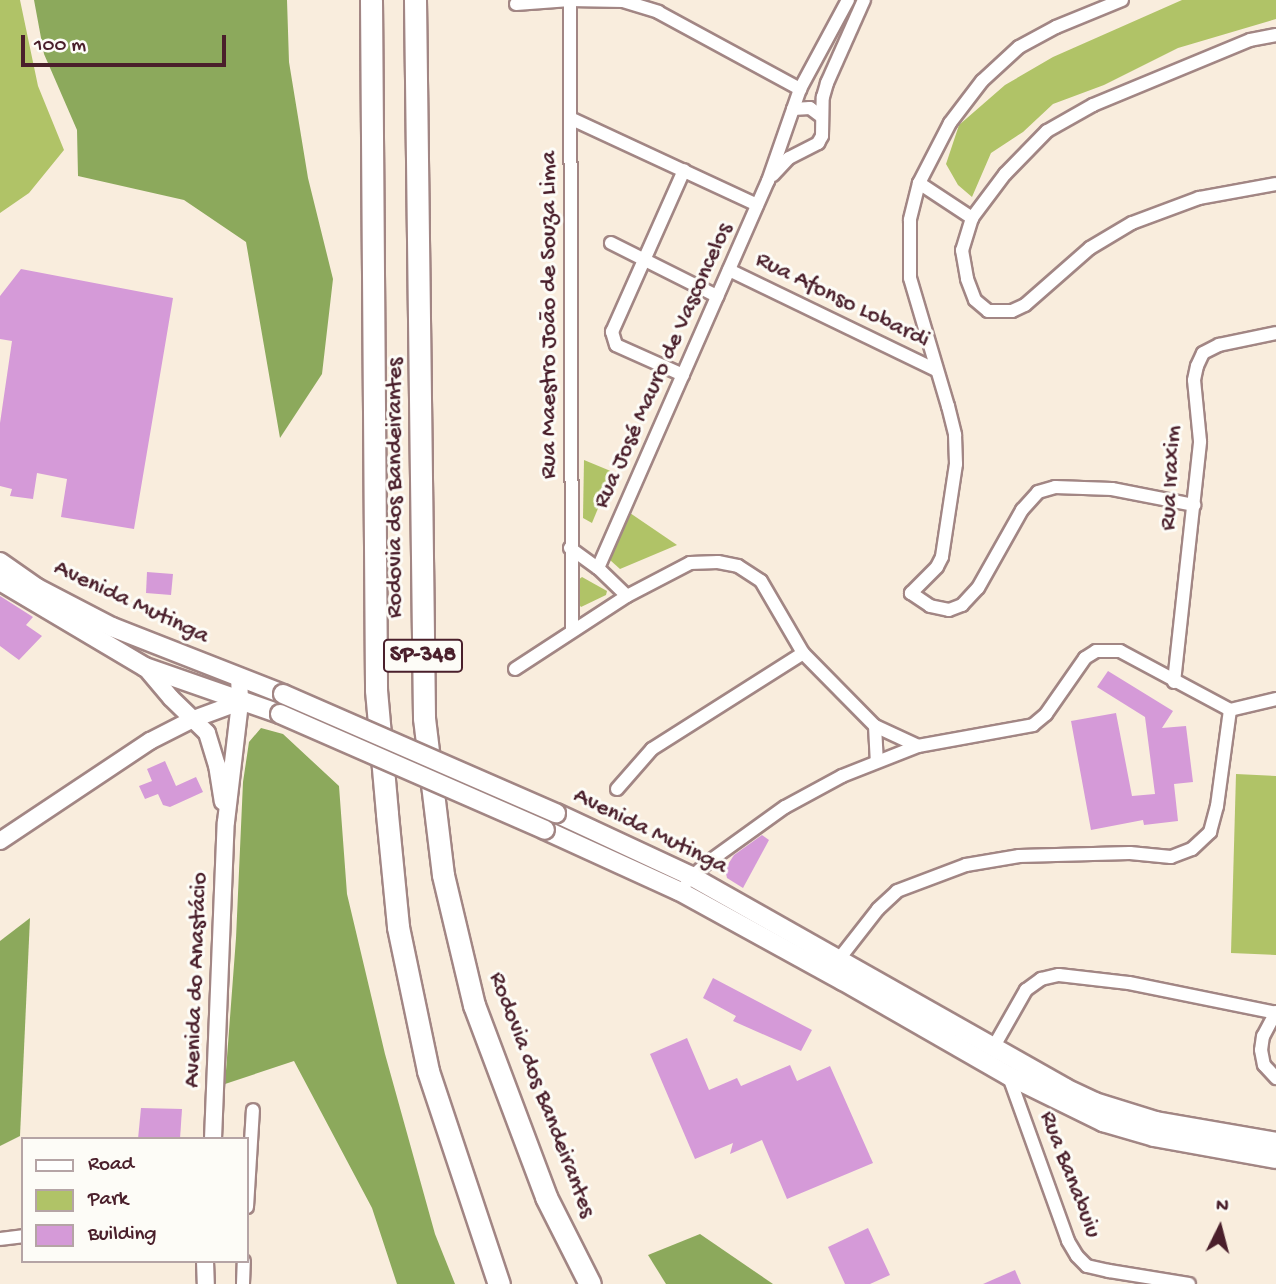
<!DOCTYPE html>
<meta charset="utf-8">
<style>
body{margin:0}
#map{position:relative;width:1276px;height:1284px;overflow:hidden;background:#f9eddd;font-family:"Gochi Hand",sans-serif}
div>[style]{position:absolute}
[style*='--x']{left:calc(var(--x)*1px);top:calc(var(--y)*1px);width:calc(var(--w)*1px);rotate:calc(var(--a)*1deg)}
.green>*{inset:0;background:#b0c367}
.forest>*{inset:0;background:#8ca95c}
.building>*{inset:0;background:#d59ad8}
.roads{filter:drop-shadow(2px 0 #a28684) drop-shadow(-2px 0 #a28684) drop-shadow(0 2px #a28684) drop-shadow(0 -2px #a28684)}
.street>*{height:12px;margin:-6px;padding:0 6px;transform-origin:6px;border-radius:6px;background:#fff}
.secondary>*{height:16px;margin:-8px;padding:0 8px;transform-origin:8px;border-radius:8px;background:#fff}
.primary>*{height:18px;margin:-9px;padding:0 9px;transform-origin:9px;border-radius:9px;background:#fff}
.highway>*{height:21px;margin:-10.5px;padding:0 10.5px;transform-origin:10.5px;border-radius:10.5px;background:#fff}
.bridges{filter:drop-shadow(2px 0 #a28684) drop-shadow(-2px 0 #a28684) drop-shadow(0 2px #a28684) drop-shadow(0 -2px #a28684)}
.primary-bridge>*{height:18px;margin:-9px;padding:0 9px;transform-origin:9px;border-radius:9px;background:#fff}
span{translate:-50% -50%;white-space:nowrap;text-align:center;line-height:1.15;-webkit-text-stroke:6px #fdfcf7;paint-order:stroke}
.shield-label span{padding:2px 5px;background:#fdfcf7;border:2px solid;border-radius:5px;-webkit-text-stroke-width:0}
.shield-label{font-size:23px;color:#4a1f2b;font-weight:700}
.street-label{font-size:24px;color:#4a1f2b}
.legend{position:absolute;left:21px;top:1137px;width:228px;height:126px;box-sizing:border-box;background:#fdfcf7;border:2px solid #b5a4a5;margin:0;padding:9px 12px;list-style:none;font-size:21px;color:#4a1f2b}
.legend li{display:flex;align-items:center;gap:14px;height:35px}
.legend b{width:35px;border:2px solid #b5a4a5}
.north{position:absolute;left:1185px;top:1193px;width:70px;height:70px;-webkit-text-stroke:5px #fdfcf7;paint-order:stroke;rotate:6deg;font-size:19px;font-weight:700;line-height:28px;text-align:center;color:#4a1f2b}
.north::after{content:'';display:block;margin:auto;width:24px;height:32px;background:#4a1f2b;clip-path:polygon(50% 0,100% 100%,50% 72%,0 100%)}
.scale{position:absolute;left:21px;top:35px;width:205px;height:32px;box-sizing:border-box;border:4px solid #4a1f2b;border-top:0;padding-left:9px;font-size:21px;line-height:24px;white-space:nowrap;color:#4a1f2b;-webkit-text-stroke:5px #fdfcf7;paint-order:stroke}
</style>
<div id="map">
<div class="green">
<div style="clip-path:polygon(0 0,20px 0,38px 86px,64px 150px,29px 193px,0 213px)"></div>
<div style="clip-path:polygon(1182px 0,1276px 0,1276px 19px,1178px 48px,1104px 85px,1053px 104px,1023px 132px,991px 153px,972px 197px,958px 185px,946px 164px,959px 125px,1005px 85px,1053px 57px)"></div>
<div style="clip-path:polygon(584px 460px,613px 472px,592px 523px,583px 518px)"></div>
<div style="clip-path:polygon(630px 513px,677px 545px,620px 569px,610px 560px)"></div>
<div style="clip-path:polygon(582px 577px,607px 591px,606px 595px,581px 607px,578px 603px,578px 580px)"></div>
<div style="clip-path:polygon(1236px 774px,1276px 776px,1276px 955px,1231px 953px)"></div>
</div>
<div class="forest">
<div style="clip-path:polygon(34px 0,287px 0,289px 62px,308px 178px,333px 279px,322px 374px,280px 438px,246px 242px,184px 200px,78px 176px,77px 130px,44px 54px)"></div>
<div style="clip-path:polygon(261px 728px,283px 734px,339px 786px,347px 894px,385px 1054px,435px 1234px,455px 1284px,397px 1284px,372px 1208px,294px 1061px,225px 1084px,236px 938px,243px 782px,249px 742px)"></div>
<div style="clip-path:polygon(30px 918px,20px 1136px,0 1146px,0 941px)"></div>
<div style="clip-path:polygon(700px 1234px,773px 1284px,666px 1284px,648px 1255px)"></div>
</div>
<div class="building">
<div style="clip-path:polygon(21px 269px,173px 298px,134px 529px,61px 517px,67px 479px,37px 473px,33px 499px,10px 496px,12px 489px,0 486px,0 423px,12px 341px,0 339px,0 296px)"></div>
<div style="clip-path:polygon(147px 572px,173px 574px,171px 595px,146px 593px)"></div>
<div style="clip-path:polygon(0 596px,33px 617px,26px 625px,42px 636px,19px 660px,0 646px)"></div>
<div style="clip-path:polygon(1108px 671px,1173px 711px,1162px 728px,1186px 726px,1193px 782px,1174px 784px,1178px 821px,1144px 825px,1143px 820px,1091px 830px,1071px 721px,1116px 713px,1132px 796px,1155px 794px,1145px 717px,1097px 687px)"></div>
<div style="clip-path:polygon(165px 761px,176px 786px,196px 777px,203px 792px,170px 807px,163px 805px,158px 794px,145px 799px,139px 786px,152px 781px,147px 769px)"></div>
<div style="clip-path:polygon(762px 835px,769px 840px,743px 888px,727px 878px,725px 869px,734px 855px)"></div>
<div style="clip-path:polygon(713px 978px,812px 1030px,801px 1051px,733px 1021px,736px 1016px,703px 998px)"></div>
<div style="clip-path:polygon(687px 1038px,709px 1090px,737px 1078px,741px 1086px,790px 1065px,797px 1081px,830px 1066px,873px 1163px,787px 1199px,762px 1140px,730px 1154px,733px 1143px,695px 1159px,650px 1054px)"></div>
<div style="clip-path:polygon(141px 1108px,182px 1109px,180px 1139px,138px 1139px)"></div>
<div style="clip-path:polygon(868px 1228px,890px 1275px,870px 1284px,845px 1284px,828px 1247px)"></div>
<div style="clip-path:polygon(1015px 1270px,1021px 1284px,983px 1284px)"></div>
</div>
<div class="roads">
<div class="street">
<div style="--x:570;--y:0;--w:631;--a:89.82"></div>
<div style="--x:1122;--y:0;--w:71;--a:157.8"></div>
<div style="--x:1056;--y:27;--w:42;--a:151.6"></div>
<div style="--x:1019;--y:47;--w:50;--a:137.4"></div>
<div style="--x:982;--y:81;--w:53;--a:127.3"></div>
<div style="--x:950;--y:123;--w:68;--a:117.3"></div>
<div style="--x:919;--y:183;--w:38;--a:104"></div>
<div style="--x:910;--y:220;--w:58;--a:90"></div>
<div style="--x:910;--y:278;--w:134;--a:73.5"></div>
<div style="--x:948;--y:406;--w:30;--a:76"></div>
<div style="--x:955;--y:435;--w:29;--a:88"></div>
<div style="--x:956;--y:464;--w:94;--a:98.6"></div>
<div style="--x:942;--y:557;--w:11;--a:117"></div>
<div style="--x:937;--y:567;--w:37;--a:135"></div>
<div style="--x:911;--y:593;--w:23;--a:34"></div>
<div style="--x:930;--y:606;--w:19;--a:12"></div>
<div style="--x:949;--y:610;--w:14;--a:-21"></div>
<div style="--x:962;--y:605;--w:23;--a:-47"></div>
<div style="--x:978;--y:588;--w:90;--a:-60.6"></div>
<div style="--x:1022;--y:510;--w:24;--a:-48"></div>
<div style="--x:1038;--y:492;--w:18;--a:-16"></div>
<div style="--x:1055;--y:487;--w:57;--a:2"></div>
<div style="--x:1112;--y:489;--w:84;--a:11"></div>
<div style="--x:516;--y:4;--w:54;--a:-4.2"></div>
<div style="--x:570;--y:0;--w:53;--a:1.1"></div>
<div style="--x:623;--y:1;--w:37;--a:17"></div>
<div style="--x:658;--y:12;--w:162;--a:28.5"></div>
<div style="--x:1276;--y:35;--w:26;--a:169"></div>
<div style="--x:1250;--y:40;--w:170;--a:157.5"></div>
<div style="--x:1093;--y:105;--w:53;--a:150.5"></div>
<div style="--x:1047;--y:131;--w:60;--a:134.3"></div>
<div style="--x:1005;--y:174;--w:55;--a:126.9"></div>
<div style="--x:972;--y:218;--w:34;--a:107"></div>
<div style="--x:962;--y:250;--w:29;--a:80"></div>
<div style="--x:967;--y:279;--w:22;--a:69"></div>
<div style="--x:975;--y:300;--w:17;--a:40"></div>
<div style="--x:988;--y:311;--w:24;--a:0"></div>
<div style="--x:1012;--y:311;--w:14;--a:-25"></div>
<div style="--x:1025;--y:305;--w:86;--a:-41.2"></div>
<div style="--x:1090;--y:248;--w:49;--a:-30.8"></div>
<div style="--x:1132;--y:223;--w:72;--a:-20.5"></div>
<div style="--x:1199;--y:198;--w:78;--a:-10.3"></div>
<div style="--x:793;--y:109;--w:17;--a:-3"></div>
<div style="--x:810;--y:108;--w:15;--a:37"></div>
<div style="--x:572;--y:119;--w:204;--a:24.9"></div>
<div style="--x:773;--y:175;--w:23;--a:-47"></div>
<div style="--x:789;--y:158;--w:33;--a:-27"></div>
<div style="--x:818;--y:143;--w:8;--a:-60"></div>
<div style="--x:822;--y:136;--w:39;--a:-89"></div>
<div style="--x:823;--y:97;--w:15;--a:-74"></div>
<div style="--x:827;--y:83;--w:91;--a:-66"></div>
<div style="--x:919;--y:183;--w:64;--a:33.4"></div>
<div style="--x:611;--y:243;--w:119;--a:26.6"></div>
<div style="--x:729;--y:270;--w:230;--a:25.8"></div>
<div style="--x:683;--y:375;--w:73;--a:-155.9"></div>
<div style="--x:616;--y:345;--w:14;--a:-107"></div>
<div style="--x:612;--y:332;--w:177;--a:-66"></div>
<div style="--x:570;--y:548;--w:34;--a:36"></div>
<div style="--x:598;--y:568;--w:40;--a:44"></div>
<div style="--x:598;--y:568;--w:423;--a:-66.3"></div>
<div style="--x:768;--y:181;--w:97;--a:-70.8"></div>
<div style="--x:800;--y:89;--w:101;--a:-61.7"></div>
<div style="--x:515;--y:669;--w:134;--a:-33.1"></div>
<div style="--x:627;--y:596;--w:71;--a:-27.6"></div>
<div style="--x:690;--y:563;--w:28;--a:-2"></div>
<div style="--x:718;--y:562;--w:20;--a:11"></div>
<div style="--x:738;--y:566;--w:27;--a:33"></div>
<div style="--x:761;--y:581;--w:83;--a:59.7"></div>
<div style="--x:803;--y:653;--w:103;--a:45.4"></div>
<div style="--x:875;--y:726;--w:47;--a:24.9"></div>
<div style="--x:1174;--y:682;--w:242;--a:-83.8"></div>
<div style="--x:1200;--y:441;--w:61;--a:-95.6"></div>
<div style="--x:1194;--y:380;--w:14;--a:-78"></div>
<div style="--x:1197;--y:366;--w:14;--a:-65"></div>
<div style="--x:1203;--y:353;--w:18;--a:-27"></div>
<div style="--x:1219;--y:345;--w:58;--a:-11.9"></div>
<div style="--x:875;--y:726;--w:34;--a:87"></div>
<div style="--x:617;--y:789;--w:53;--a:-48.8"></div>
<div style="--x:652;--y:749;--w:179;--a:-32.4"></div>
<div style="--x:687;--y:882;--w:28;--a:-44"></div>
<div style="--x:707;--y:863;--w:96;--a:-35.7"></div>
<div style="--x:785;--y:807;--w:65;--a:-28.5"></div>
<div style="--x:842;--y:776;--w:82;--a:-21.5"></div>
<div style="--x:918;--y:746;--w:117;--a:-10.3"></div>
<div style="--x:1033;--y:725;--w:17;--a:-40"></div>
<div style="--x:1046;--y:714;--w:68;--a:-55.1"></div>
<div style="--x:1085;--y:658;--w:13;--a:-32"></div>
<div style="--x:1096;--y:651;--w:24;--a:0"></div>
<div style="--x:1120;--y:651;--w:125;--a:28.2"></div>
<div style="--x:1230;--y:710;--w:47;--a:-13.4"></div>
<div style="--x:834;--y:960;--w:5;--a:-11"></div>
<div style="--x:839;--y:959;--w:63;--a:-52"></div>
<div style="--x:878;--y:909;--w:26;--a:-43"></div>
<div style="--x:897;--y:891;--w:74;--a:-20.6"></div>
<div style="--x:966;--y:865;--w:54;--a:-9.6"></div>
<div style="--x:1019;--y:856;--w:111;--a:-1.5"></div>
<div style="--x:1130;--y:853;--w:41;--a:5.6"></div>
<div style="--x:1171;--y:857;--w:22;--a:-21"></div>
<div style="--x:1192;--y:849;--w:25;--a:-43"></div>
<div style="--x:1210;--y:832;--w:27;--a:-75"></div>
<div style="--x:1217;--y:806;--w:97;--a:-82.3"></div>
<div style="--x:1276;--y:1012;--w:27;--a:118"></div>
<div style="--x:1263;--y:1036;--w:14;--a:98"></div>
<div style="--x:1261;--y:1050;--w:15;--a:79"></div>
<div style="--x:1264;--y:1065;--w:18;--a:47"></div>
<div style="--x:996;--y:1052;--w:5;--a:-127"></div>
<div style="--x:993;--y:1048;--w:67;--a:-60.4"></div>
<div style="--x:1026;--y:990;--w:19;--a:-36"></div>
<div style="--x:1041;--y:979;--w:18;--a:-13"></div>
<div style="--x:1059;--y:975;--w:70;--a:6.5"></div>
<div style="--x:1129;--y:983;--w:150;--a:11.5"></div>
<div style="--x:1008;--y:1074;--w:177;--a:70.2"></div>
<div style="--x:1068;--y:1241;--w:17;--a:59"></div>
<div style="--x:1077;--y:1256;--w:14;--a:45"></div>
<div style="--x:1087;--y:1266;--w:23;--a:13"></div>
<div style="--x:1109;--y:1271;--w:81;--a:9.2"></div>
<div style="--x:247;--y:1207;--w:97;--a:-86.5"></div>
<div style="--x:0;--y:1239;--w:23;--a:-7"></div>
<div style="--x:243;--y:1284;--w:23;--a:-88"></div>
</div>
<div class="secondary">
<div style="--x:145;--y:667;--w:40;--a:50"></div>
<div style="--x:171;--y:698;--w:50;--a:44.2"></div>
<div style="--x:207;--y:733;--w:34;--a:73"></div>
<div style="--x:217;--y:765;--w:37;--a:81"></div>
<div style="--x:0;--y:841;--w:180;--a:-33.7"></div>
<div style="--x:150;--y:741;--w:46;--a:-27.1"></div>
<div style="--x:191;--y:720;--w:52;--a:-20.2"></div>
<div style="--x:213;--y:1139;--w:317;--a:-87.7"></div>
<div style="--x:226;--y:822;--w:121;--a:-83.3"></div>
<div style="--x:240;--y:702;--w:25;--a:-92"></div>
<div style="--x:205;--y:1261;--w:23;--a:88"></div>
</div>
<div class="primary">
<div style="--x:0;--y:562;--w:45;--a:35.1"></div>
<div style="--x:37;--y:588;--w:85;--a:27.5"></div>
<div style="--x:112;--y:627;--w:184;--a:21.4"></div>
<div style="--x:0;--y:581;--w:169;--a:30.7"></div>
<div style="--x:145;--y:667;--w:143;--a:19.2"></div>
<div style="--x:556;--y:813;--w:149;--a:25"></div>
<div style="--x:691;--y:876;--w:430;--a:29.5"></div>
<div style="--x:1065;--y:1088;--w:33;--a:25"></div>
<div style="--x:1095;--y:1102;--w:64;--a:17.3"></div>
<div style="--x:1156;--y:1121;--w:122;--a:9.9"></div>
<div style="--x:545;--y:830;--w:147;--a:24.5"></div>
<div style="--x:679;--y:891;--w:187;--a:28.8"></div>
<div style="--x:843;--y:981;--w:191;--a:29.8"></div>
<div style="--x:1009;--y:1076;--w:105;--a:26.1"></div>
<div style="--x:1103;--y:1122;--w:53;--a:16.4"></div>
<div style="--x:1154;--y:1137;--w:124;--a:10.2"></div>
</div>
<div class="highway">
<div style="--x:371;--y:0;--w:690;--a:89.58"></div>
<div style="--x:376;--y:690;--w:124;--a:84.9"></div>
<div style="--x:387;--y:814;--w:114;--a:84.4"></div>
<div style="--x:398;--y:927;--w:147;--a:78.2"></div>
<div style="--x:428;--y:1071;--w:225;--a:71.6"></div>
<div style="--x:415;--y:0;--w:718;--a:89.28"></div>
<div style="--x:424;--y:718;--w:158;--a:83.1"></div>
<div style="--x:443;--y:875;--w:134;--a:76.6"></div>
<div style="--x:474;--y:1005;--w:205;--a:69.4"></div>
<div style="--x:546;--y:1197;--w:97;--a:63.2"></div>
</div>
</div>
<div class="bridges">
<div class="primary-bridge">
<div style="--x:283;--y:694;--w:298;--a:23.6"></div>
<div style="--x:280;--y:714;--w:289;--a:23.6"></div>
</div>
</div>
<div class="shield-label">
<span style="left:423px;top:656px">SP-348</span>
</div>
<div class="street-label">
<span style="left:842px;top:301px;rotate:26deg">Rua Afonso Lobardi</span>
<span style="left:550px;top:315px;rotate:-90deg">Rua Maestro João de Souza Lima</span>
<span style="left:664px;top:366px;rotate:-66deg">Rua José Mauro de Vasconcelos</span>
<span style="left:1172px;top:478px;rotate:-87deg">Rua Iraxim</span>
<span style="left:396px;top:488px;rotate:-90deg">Rodovia dos Bandeirantes</span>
<span style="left:131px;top:603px;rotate:25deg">Avenida Mutinga</span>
<span style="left:650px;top:832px;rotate:26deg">Avenida Mutinga</span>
<span style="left:197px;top:980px;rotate:-88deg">Avenida do Anastácio</span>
<span style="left:541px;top:1095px;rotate:69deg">Rodovia dos Bandeirantes</span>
<span style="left:1069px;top:1175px;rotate:69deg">Rua Banabuiu</span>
</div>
<ul class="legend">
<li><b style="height:9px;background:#fff"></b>Road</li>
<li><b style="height:19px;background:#b0c367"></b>Park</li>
<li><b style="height:19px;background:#d59ad8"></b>Building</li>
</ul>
<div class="north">N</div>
<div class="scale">100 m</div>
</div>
